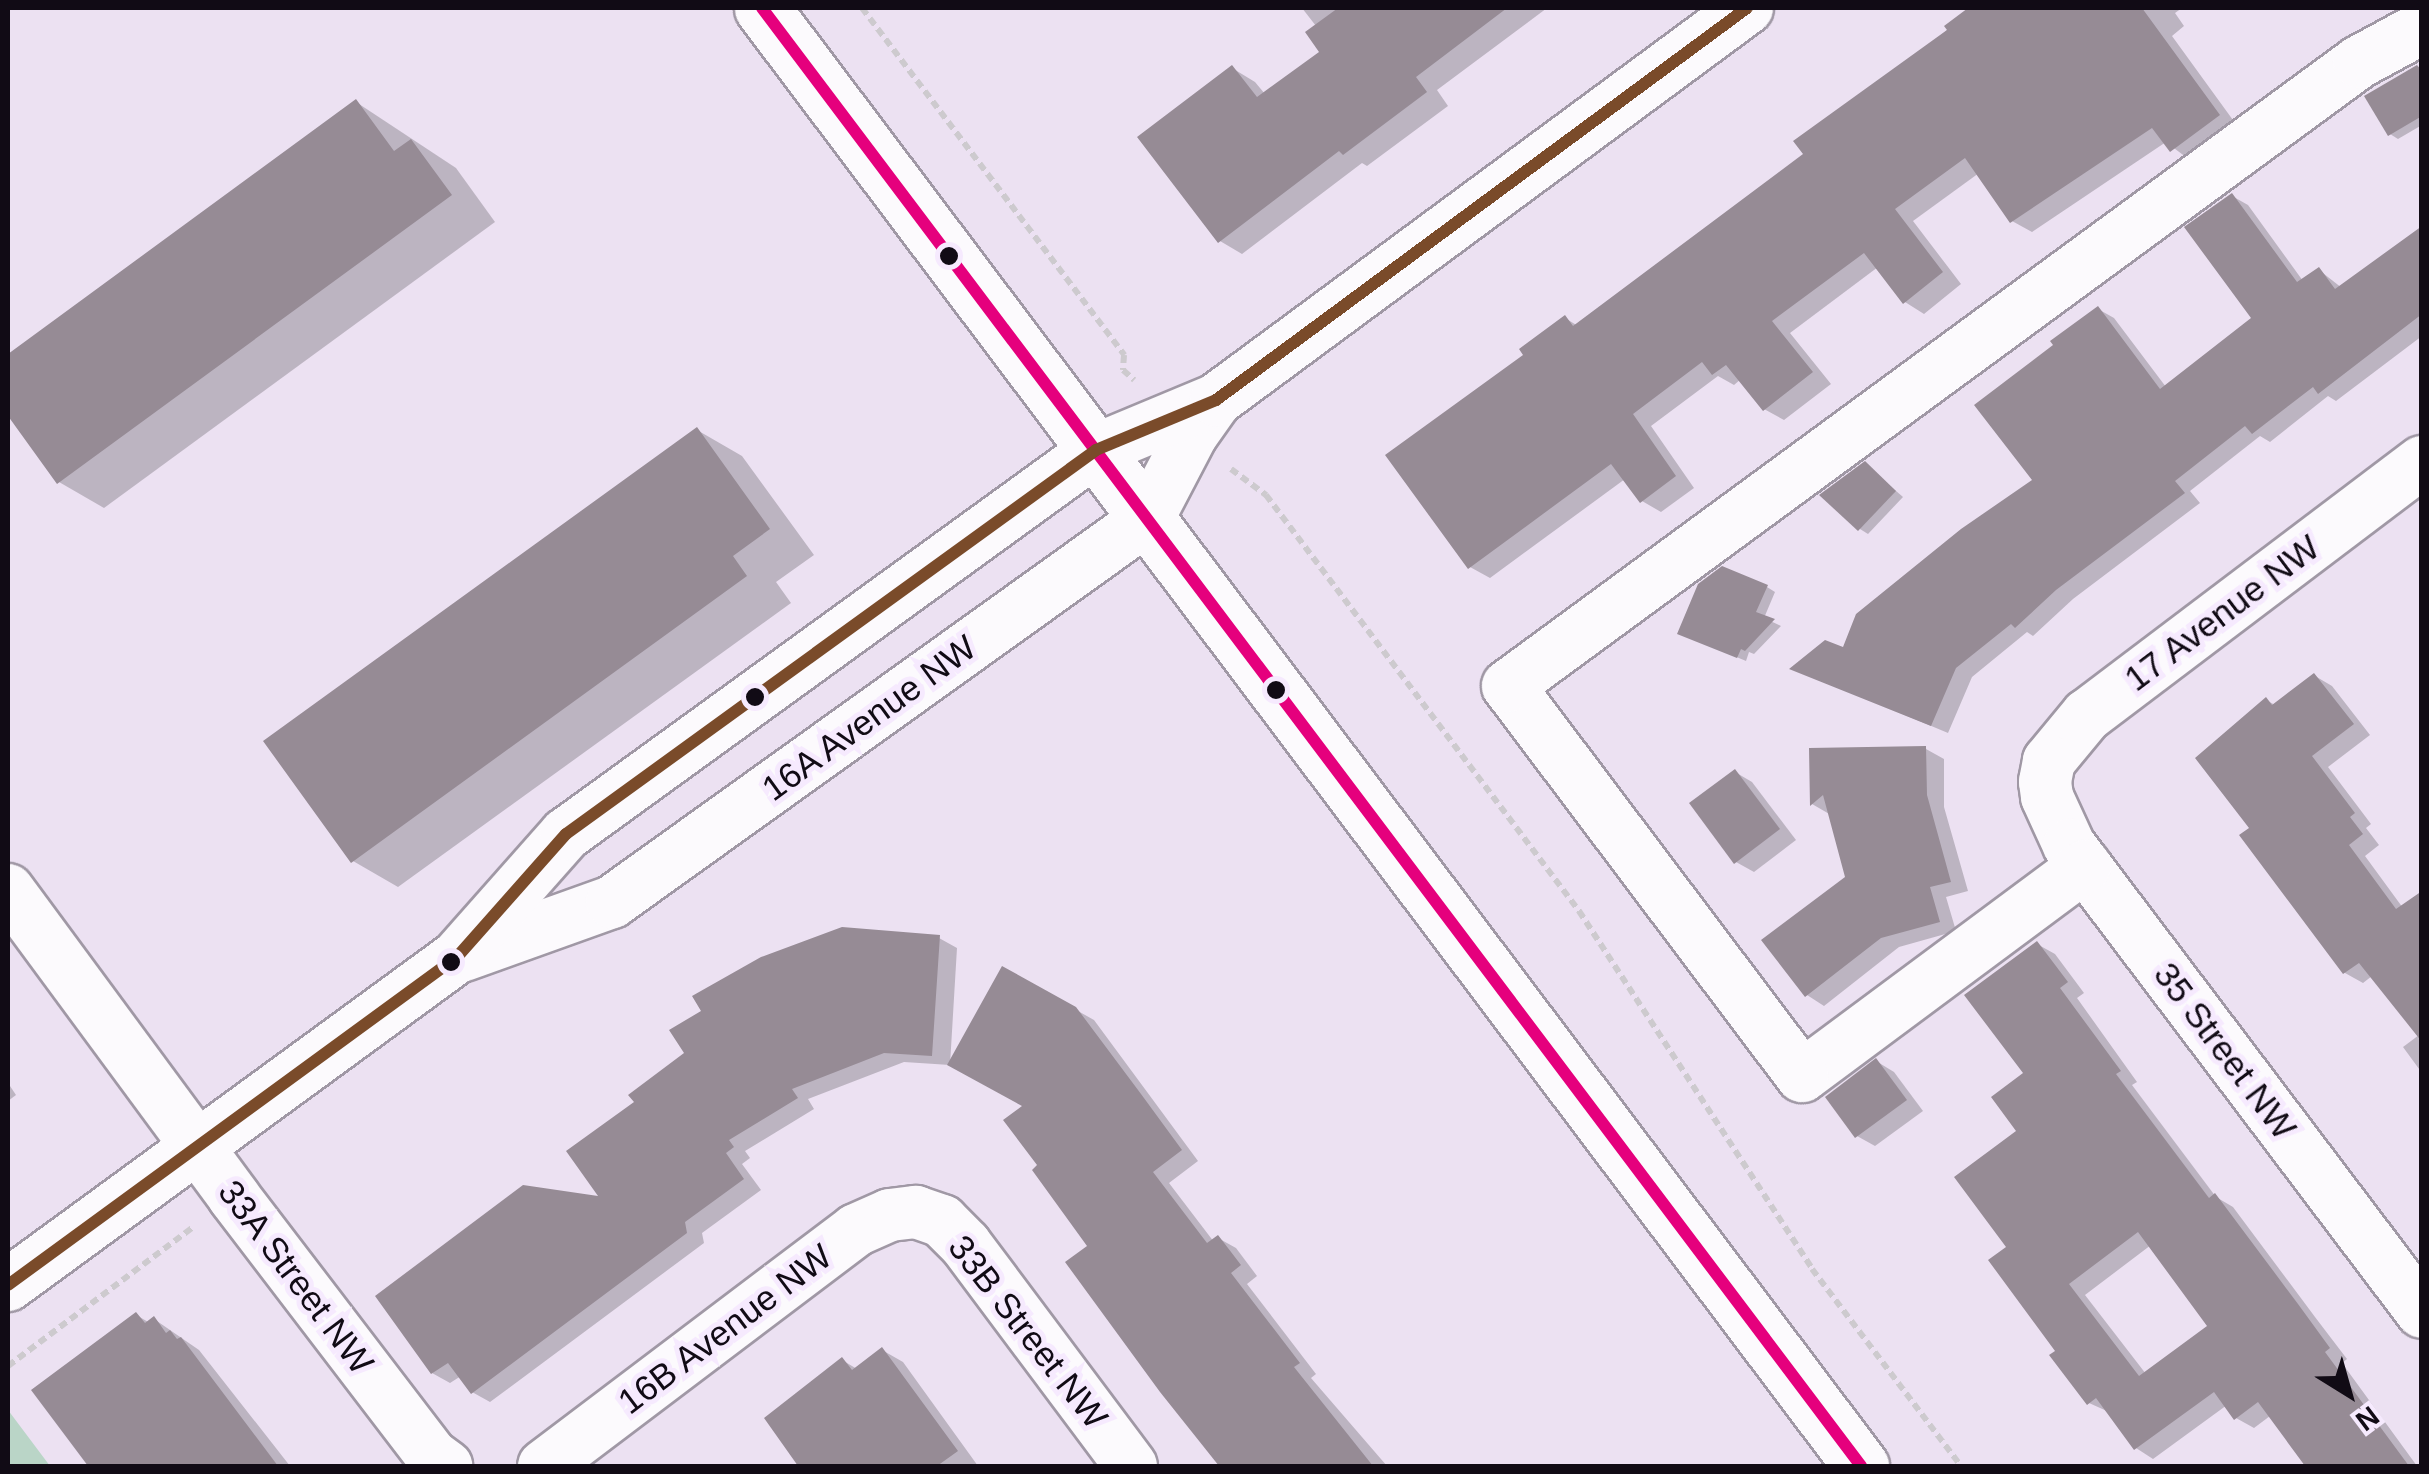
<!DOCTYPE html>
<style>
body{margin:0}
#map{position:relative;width:2429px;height:1474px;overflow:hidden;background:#ece1f2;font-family:Arial,sans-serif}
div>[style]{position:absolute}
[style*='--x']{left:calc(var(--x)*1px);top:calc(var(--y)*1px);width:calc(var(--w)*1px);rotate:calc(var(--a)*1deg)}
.green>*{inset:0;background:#bad5c7}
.shadow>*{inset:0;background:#0003}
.building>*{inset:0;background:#968b95}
.path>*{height:6px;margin-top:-3px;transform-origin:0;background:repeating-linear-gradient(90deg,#cdcace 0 8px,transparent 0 13px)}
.roads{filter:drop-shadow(2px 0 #a098a5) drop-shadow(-2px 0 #a098a5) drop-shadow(0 2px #a098a5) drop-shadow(0 -2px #a098a5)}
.minor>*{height:52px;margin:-26px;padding:0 26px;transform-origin:26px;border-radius:26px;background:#fcfafd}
.major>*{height:55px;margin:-27.5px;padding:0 27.5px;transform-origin:27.5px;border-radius:27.5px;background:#fcfafd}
.bus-1>*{height:12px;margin:-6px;padding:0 6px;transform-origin:6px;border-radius:6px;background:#e5007d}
.bus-2>*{height:12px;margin:-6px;padding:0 6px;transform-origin:6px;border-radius:6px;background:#7a4b2a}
.dots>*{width:28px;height:28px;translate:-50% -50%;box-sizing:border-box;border:5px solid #f6eafe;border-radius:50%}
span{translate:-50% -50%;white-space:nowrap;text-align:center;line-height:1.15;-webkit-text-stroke:10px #f6eafe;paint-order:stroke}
.street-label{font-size:35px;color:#110b15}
.frame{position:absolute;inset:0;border:10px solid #110b15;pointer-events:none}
.north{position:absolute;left:2299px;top:1344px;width:100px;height:100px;-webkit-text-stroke:8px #f6eafe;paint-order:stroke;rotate:143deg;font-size:28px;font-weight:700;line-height:40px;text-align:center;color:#110b15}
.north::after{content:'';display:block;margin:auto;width:35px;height:45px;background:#110b15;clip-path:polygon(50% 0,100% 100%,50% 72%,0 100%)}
</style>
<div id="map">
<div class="green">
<div style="clip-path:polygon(8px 1410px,50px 1466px,8px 1466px)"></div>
</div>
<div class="shadow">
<div style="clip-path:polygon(1302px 8px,1547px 8px,1437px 90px,1448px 106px,1367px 166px,1362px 163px,1242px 254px,1220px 241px,1232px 68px,1255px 82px,1265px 94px,1323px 52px,1316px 26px)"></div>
<div style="clip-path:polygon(1972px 8px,2182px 8px,2175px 13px,2184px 26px,2172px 36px,2238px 127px,2191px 161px,2166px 142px,2032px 232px,2012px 221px,1979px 173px,1913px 221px,1961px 284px,1924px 314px,1905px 302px,1878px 267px,1790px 333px,1831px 384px,1784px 420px,1764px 409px,1741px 379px,1734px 385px,1718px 376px,1651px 426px,1694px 488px,1661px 512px,1642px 501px,1625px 479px,1490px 578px,1470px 567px,1527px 355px,1565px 318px,1578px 326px,1806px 154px)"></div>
<div style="clip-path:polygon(2417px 67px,2422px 70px,2422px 125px,2398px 139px,2390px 134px)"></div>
<div style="clip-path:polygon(356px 102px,456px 168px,495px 222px,104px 508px,59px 482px,8px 411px,8px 357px)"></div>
<div style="clip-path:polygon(2232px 196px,2248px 205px,2303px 281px,2319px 270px,2342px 288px,2422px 229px,2422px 336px,2336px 401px,2328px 396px,2270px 442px,2260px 436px,2190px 491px,2200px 503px,2073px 599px,2033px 636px,2027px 632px,1972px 677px,1948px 733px,1793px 668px,1844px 650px,2035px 481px,2057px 346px,2098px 309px,2114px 318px,2166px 387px,2255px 319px)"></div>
<div style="clip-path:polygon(697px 430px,742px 456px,814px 555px,776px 582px,791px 603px,398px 887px,353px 861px)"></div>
<div style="clip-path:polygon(1865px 464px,1903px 497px,1868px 534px,1860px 529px)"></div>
<div style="clip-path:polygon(1767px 587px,1775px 592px,1764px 618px,1781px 626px,1754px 654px,1749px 652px,1746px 661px,1689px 637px)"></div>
<div style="clip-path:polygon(2315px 676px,2332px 686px,2370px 735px,2328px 767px,2371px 824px,2366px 828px,2379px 845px,2365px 856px,2403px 908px,2422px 895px,2422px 1073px,2403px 1047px,2419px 1035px,2372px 976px,2363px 983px,2345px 973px,2252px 829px,2266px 700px,2275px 705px)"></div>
<div style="clip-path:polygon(1926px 749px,1944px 759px,1944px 807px,1968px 891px,1946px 897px,1956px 931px,1899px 947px,1824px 1006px,1807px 995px,1848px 878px,1831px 815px,1812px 804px,1811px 751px)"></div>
<div style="clip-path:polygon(1735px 772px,1752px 782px,1796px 840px,1754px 872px,1736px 862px)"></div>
<div style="clip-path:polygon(939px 938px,957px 948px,950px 1065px,904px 1062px,808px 1099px,814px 1109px,745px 1151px,750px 1158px,742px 1164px,761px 1190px,702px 1233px,704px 1243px,490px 1402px,472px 1392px,461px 1376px,450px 1383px,432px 1373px,604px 1199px)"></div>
<div style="clip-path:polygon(evenodd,2037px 944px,2055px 954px,2084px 993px,2077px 998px,2137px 1082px,2132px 1085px,2216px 1197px,2233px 1207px,2315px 1317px,2347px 1359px,2342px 1363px,2417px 1466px,2308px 1466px,2270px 1416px,2254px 1428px,2236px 1418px,2227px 1405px,2153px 1459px,2136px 1448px,2109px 1412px,2089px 1403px,2058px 1351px,2010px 1247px,2037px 944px,2151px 1245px,2211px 1327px,2146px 1374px,2085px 1295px,2151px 1245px)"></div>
<div style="clip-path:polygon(1003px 969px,1094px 1020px,1198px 1161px,1169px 1183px,1214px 1242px,1218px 1238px,1236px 1248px,1257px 1276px,1247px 1284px,1316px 1374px,1311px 1378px,1387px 1466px,1224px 1466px,1069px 1263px,1091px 1247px,1041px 1166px)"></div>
<div style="clip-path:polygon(1876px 1061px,1894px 1072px,1923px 1111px,1875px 1146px,1857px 1136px)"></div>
<div style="clip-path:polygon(8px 1083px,16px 1095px,8px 1101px)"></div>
<div style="clip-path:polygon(136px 1315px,150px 1323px,154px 1319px,199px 1350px,290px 1466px,114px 1466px,103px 1451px)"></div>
<div style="clip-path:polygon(882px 1350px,903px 1362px,978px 1466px,801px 1466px,768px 1419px,842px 1360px,857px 1369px)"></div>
</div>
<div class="building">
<div style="clip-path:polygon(1338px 8px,1507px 8px,1416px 77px,1427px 92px,1343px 155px,1339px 151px,1218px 243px,1137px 137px,1232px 65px,1257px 97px,1319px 52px,1305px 32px)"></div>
<div style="clip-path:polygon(1968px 8px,2142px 8px,2220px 115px,2170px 152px,2152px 128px,2010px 223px,1965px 158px,1895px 209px,1943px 272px,1903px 304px,1864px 253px,1772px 321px,1813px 372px,1763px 411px,1726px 365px,1712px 375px,1702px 362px,1633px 414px,1676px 476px,1640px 503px,1611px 464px,1468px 569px,1385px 455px,1523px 355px,1519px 349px,1565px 315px,1573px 326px,1803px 154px,1793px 141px,1947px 30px,1944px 26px)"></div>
<div style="clip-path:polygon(2417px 65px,2422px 71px,2422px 116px,2388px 136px,2364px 96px)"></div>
<div style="clip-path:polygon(356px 99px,394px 151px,411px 139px,452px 195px,57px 484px,8px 416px,8px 354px)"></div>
<div style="clip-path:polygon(2232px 193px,2297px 282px,2319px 267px,2335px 289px,2422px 226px,2422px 314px,2318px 394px,2313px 387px,2252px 434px,2245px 426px,2175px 481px,2185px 493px,2056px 590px,2015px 628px,2011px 624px,1956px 668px,1931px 726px,1789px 669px,1825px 640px,1843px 647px,1856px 614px,1961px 529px,2032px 480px,1974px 405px,2053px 345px,2050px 341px,2098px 306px,2160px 389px,2251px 318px,2184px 227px)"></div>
<div style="clip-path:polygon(697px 427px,770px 529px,733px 556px,747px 576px,351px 863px,263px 741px)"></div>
<div style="clip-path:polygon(1865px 461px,1896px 491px,1858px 531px,1819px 495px)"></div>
<div style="clip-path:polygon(1722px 566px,1768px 585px,1756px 612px,1775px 619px,1745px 651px,1741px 649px,1737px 658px,1677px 634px,1698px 584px)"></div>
<div style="clip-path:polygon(2314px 673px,2354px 724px,2312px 756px,2355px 813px,2350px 817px,2363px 834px,2349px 845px,2396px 909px,2422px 891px,2422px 1042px,2359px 963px,2343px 974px,2239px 835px,2249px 828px,2195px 758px,2266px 697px,2272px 705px)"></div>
<div style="clip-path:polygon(1926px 746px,1927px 795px,1951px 882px,1930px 887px,1940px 922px,1881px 938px,1805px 997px,1761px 940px,1845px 877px,1823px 795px,1810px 806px,1809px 748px)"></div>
<div style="clip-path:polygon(1735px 769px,1780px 829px,1734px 864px,1689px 803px)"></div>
<div style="clip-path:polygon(842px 927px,940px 935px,932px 1056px,884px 1053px,792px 1089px,798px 1098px,729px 1140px,734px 1147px,726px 1153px,744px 1179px,685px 1222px,687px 1233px,471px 1394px,448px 1363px,431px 1374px,375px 1296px,523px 1185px,598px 1196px,566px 1151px,634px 1102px,628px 1095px,684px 1053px,669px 1030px,701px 1011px,692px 996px,761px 957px)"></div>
<div style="clip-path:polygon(evenodd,2037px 941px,2068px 982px,2060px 988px,2121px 1071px,2116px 1074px,2209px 1198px,2215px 1193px,2298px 1304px,2330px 1348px,2325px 1352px,2409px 1466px,2305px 1466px,2258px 1402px,2234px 1420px,2214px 1392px,2134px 1450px,2096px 1398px,2087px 1405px,2049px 1355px,2055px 1351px,1988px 1260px,2006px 1247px,1954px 1177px,2016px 1131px,1991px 1097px,2023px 1073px,1964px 995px,2037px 941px,2138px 1232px,2207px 1326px,2139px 1376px,2069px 1284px,2138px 1232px)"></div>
<div style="clip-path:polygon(1002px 966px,1076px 1007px,1141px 1094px,1182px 1150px,1153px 1172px,1207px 1243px,1218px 1235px,1241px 1265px,1231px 1273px,1300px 1363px,1294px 1367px,1373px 1466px,1219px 1466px,1160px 1392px,1065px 1262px,1087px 1246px,1032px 1170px,1037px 1165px,1003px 1120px,1022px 1106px,947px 1065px)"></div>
<div style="clip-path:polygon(1876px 1058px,1907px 1100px,1855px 1138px,1825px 1097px)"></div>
<div style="clip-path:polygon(136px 1312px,145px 1323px,154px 1316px,166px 1333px,170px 1330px,177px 1339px,181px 1337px,278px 1466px,88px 1466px,31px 1390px)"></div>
<div style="clip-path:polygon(882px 1347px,958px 1451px,937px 1466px,798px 1466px,764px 1418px,842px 1357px,852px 1370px)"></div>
</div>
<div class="path">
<div style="--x:862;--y:8;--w:435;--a:52.9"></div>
<div style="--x:1124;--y:355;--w:15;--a:94"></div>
<div style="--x:1123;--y:370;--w:15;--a:42"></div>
<div style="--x:1231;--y:469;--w:44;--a:36.6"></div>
<div style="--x:1266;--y:495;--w:521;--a:53.04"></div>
<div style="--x:1579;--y:911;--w:427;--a:56.9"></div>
<div style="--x:1812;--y:1269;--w:247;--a:52.9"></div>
<div style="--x:8;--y:1366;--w:231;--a:-36.9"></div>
</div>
<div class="roads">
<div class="minor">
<div style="--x:2422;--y:462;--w:420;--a:142.9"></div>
<div style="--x:2087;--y:715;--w:60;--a:129.6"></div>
<div style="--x:2049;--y:761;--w:21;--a:101"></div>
<div style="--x:2045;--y:782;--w:15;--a:82"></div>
<div style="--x:2047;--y:797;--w:53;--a:65.4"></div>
<div style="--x:2069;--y:845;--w:585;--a:52.91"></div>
<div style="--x:2085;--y:866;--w:352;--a:143.4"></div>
<div style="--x:1802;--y:1076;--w:488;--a:-127"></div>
<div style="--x:1508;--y:686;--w:1055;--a:-36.25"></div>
<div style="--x:2359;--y:62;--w:72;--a:-28.4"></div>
<div style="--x:8;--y:890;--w:381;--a:53.6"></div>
<div style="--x:234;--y:1197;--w:325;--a:52.6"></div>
<div style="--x:431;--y:1455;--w:19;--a:36"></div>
<div style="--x:464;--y:955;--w:157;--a:-19.7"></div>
<div style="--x:612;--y:902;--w:659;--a:-35.62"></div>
<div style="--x:1148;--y:518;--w:95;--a:-62.4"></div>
<div style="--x:1192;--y:434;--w:42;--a:-54.8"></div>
<div style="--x:8;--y:1285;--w:556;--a:-36.15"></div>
<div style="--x:457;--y:957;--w:164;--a:-48.5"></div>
<div style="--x:566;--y:834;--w:654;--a:-35.92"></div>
<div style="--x:1096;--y:450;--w:130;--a:-22.6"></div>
<div style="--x:1216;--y:400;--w:660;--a:-36.44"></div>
<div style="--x:544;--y:1466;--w:391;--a:-37.1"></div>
<div style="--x:856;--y:1230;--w:37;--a:-24"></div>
<div style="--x:890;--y:1215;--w:26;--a:-7"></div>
<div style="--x:916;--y:1212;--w:28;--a:19"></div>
<div style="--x:942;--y:1221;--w:33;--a:45"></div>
<div style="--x:965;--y:1244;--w:277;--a:53.2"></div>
</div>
<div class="major">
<div style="--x:762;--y:8;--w:1826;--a:52.99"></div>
</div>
</div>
<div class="bus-1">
<div style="--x:762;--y:8;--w:1826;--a:52.99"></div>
</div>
<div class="bus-2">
<div style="--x:8;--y:1285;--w:556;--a:-36.15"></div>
<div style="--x:457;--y:957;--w:164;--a:-48.5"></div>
<div style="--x:566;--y:834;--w:654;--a:-35.92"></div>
<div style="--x:1096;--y:450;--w:130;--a:-22.6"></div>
<div style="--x:1216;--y:400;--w:660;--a:-36.44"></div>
</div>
<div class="dots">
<div style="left:949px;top:256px;background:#110b15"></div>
<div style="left:1276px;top:690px;background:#110b15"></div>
<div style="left:755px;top:697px;background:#110b15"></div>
<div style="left:451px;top:962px;background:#110b15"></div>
</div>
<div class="street-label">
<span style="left:2222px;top:613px;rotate:-37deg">17 Avenue NW</span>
<span style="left:869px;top:718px;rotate:-36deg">16A Avenue NW</span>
<span style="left:2225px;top:1051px;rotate:53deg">35 Street NW</span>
<span style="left:296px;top:1277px;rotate:53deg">33A Street NW</span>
<span style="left:725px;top:1329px;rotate:-37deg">16B Avenue NW</span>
<span style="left:1028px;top:1332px;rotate:52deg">33B Street NW</span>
</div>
<div class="frame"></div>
<div class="north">N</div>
</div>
